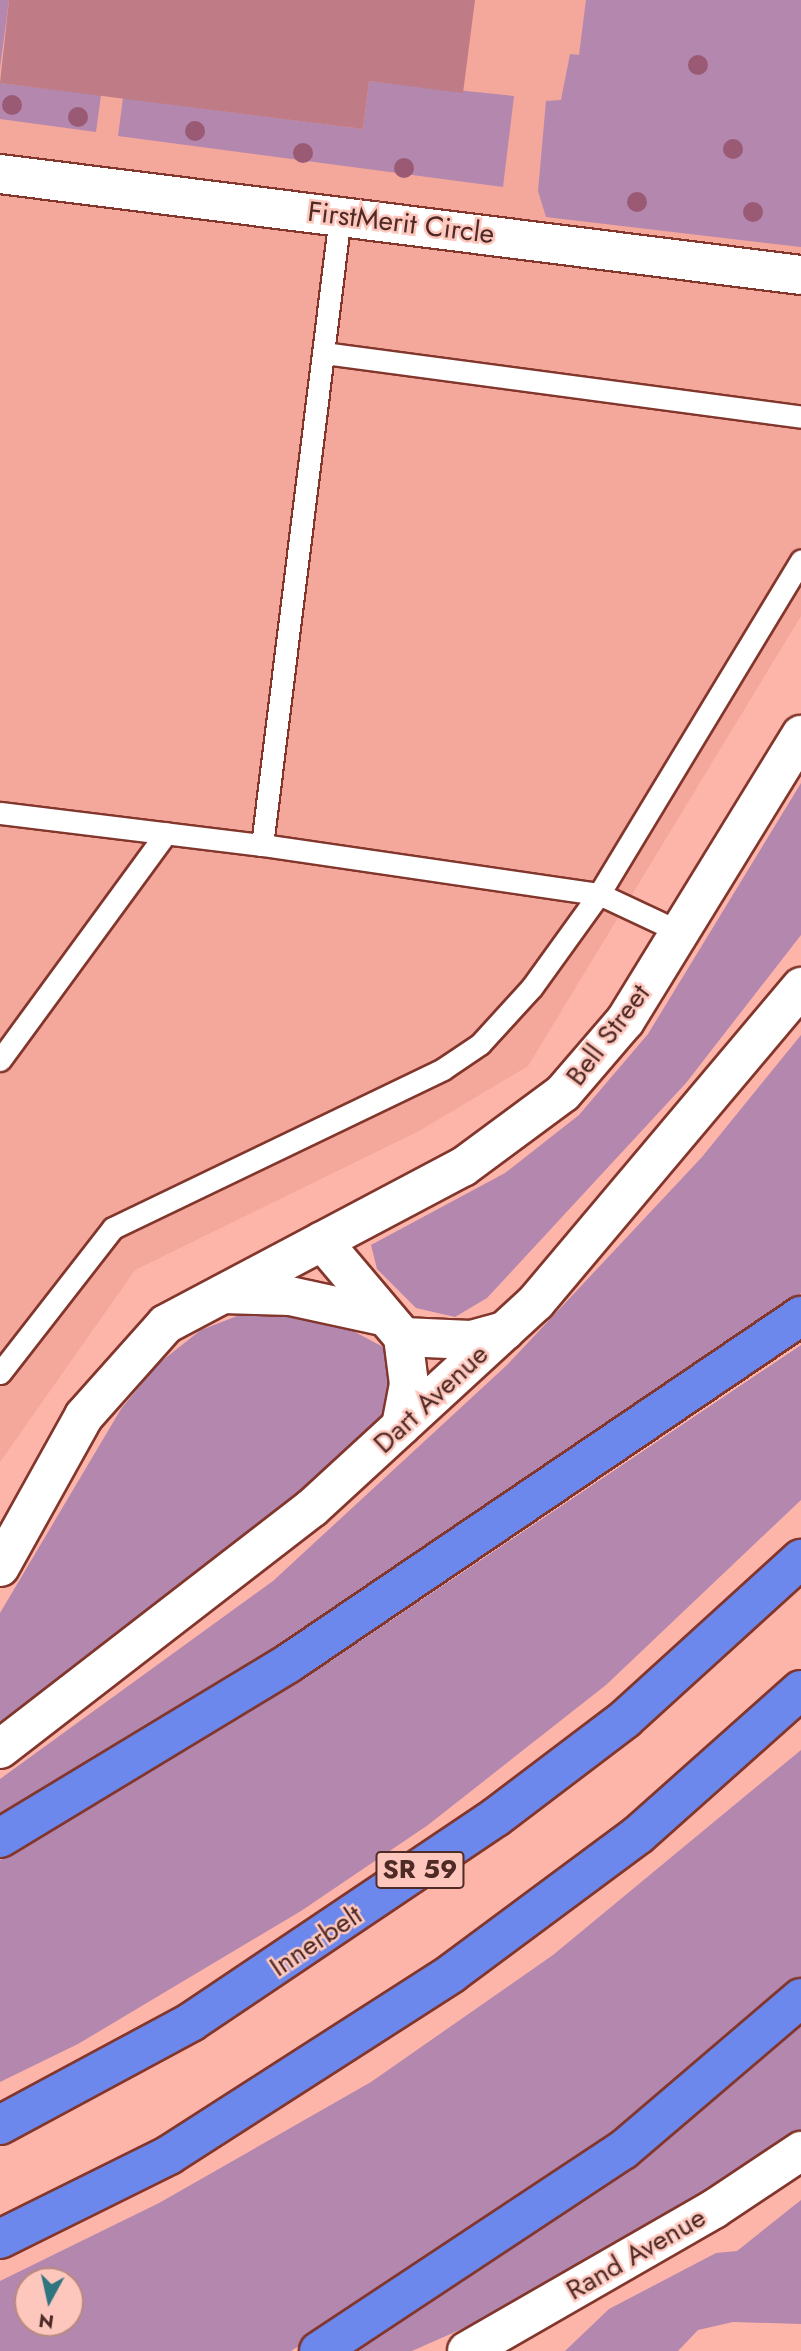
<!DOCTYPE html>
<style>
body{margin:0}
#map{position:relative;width:801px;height:2351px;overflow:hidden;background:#fdb5a9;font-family:Jost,sans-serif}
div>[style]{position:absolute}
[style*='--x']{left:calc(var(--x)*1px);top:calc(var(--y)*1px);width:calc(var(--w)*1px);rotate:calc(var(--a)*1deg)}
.built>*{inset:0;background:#f4a79b}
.green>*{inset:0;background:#b387ae}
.building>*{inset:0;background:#bf7c86}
.roads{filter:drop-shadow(2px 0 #82362c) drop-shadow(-2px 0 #82362c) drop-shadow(0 2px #82362c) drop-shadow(0 -2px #82362c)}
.service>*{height:21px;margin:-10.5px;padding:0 10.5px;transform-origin:10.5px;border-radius:10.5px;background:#fff}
.minor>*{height:38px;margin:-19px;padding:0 19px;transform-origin:19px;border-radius:19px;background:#fff}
.secondary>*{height:38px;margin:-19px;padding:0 19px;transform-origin:19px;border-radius:19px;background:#fff}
.motorway>*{height:38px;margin:-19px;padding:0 19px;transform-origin:19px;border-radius:19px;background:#6c88ec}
.trees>*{width:20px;height:20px;margin:-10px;border-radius:50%;background:#9b5a74}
span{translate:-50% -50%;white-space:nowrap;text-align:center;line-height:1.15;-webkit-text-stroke:5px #fec7be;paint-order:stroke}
.shield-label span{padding:2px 5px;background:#fec7be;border:2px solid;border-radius:5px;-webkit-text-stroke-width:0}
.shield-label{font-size:26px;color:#4f2b26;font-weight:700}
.street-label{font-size:28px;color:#4f2b26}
.north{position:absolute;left:14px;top:2267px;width:70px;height:70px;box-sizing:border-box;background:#fec7be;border:2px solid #b88981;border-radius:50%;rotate:188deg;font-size:19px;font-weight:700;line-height:28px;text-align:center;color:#4f2b26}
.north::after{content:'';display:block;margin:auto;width:24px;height:32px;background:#2e7580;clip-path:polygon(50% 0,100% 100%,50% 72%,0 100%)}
</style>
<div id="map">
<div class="built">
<div style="clip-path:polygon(0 0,801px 0,801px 616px,528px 1066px,419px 1131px,135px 1270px,0 1462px)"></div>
</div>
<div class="green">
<div style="clip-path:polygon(0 0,9px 0,0 68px)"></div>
<div style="clip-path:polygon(586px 0,801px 0,801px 247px,546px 217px,538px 191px,546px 101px,561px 100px,570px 54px,579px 55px)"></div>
<div style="clip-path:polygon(369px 81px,514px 96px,503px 187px,118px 136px,123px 98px,363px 129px)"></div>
<div style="clip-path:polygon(0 83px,101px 95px,96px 132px,0 119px)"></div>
<div style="clip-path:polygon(801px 783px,801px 935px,686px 1083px,487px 1298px,455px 1317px,416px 1308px,377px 1269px,371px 1245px,505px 1173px,579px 1115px,648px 1034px)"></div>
<div style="clip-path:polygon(801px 1035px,801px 1293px,325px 1619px,0 1817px,0 1779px,273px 1581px,507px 1365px,702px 1157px)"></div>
<div style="clip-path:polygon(245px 1313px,321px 1314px,385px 1348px,395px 1367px,386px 1417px,203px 1578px,0 1723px,0 1613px,121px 1409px,159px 1363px,201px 1330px)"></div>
<div style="clip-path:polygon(801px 1345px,801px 1500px,606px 1685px,428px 1825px,301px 1911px,78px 2044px,0 2082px,0 1860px,326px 1664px)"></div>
<div style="clip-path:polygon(evenodd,801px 1750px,801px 1980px,735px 2042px,480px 2233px,291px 2351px,0 2351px,0 2281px,159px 2203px,371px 2082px,553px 1955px,801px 1750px,28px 2281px,70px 2281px,70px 2323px,28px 2323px,28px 2281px)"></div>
<div style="clip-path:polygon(801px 2014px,801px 2132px,695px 2201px,473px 2324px,412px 2351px,356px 2351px,455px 2282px)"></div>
<div style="clip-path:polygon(801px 2200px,801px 2324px,733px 2322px,698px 2330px,678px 2351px,565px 2351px,609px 2309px,716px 2253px,737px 2251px)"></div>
</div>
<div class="building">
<div style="clip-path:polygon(9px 0,475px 0,463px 93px,369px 81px,363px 129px,0 83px)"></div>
</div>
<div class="roads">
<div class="service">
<div style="--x:324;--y:353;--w:481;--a:7.6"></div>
<div style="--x:0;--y:813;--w:264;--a:7"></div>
<div style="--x:262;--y:845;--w:634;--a:-82.93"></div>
<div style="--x:262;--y:845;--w:341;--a:8.3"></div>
<div style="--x:599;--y:894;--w:89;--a:25.1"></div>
<div style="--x:0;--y:1060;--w:281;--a:-53.8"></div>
<div style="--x:0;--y:1373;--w:184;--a:-52.1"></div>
<div style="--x:113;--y:1228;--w:366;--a:-25.7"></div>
<div style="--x:443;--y:1069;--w:45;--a:-34"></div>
<div style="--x:480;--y:1044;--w:77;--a:-47.6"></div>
<div style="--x:532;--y:987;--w:115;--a:-54.2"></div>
<div style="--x:599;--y:894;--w:390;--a:-58.8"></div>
</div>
<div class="minor">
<div style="--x:0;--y:174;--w:807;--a:7.19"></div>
<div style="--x:322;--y:1241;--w:126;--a:49.8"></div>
<div style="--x:403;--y:1337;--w:68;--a:2.5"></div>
<div style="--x:471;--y:1340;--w:35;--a:-15"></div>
<div style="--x:223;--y:1294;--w:67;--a:1.7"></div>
<div style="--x:290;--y:1296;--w:94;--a:12.3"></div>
<div style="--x:401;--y:1426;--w:43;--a:-79.2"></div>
<div style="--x:409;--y:1384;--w:47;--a:-97.3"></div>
<div style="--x:0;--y:1567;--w:173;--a:-60.9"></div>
<div style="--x:84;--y:1416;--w:123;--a:-48.3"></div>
<div style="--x:166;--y:1324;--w:336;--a:-27.9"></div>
<div style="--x:463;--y:1167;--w:124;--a:-36.5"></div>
<div style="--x:563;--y:1093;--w:95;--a:-49.3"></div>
<div style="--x:625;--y:1021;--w:336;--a:-58.4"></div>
</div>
<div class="secondary">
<div style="--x:0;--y:1749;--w:394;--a:-37.7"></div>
<div style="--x:312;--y:1508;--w:304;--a:-42.6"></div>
<div style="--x:536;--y:1302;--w:412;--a:-49.9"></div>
<div style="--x:467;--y:2351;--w:285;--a:-29.9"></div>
<div style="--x:714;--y:2209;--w:105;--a:-33.7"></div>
</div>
<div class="motorway">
<div style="--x:0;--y:1838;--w:338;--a:-31.2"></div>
<div style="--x:289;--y:1663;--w:619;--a:-34.13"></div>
<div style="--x:0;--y:2125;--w:217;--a:-28.3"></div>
<div style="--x:191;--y:2022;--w:367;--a:-33.9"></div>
<div style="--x:496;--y:1817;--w:162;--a:-37.2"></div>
<div style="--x:625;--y:1719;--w:238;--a:-42.3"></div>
<div style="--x:0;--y:2239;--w:189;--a:-26.4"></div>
<div style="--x:169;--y:2155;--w:336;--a:-32.7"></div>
<div style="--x:452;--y:1973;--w:232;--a:-36.6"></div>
<div style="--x:638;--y:1835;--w:218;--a:-41.7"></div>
<div style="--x:319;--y:2351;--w:364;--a:-33.5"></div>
<div style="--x:623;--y:2150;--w:234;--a:-40.5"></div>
</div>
</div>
<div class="trees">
<div style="left:698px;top:65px"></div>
<div style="left:12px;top:105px"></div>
<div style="left:78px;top:117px"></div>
<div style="left:195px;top:131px"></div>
<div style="left:733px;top:149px"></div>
<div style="left:303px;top:153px"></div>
<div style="left:404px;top:168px"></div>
<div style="left:637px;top:202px"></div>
<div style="left:753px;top:212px"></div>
</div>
<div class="shield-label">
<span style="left:420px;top:1870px">SR 59</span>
</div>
<div class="street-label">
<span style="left:401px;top:223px;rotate:7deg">FirstMerit Circle</span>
<span style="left:608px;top:1035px;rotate:-53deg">Bell Street</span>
<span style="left:431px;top:1399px;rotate:-43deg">Dart Avenue</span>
<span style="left:316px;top:1941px;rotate:-34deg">Innerbelt</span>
<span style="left:636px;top:2254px;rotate:-30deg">Rand Avenue</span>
</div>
<div class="north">N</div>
</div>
